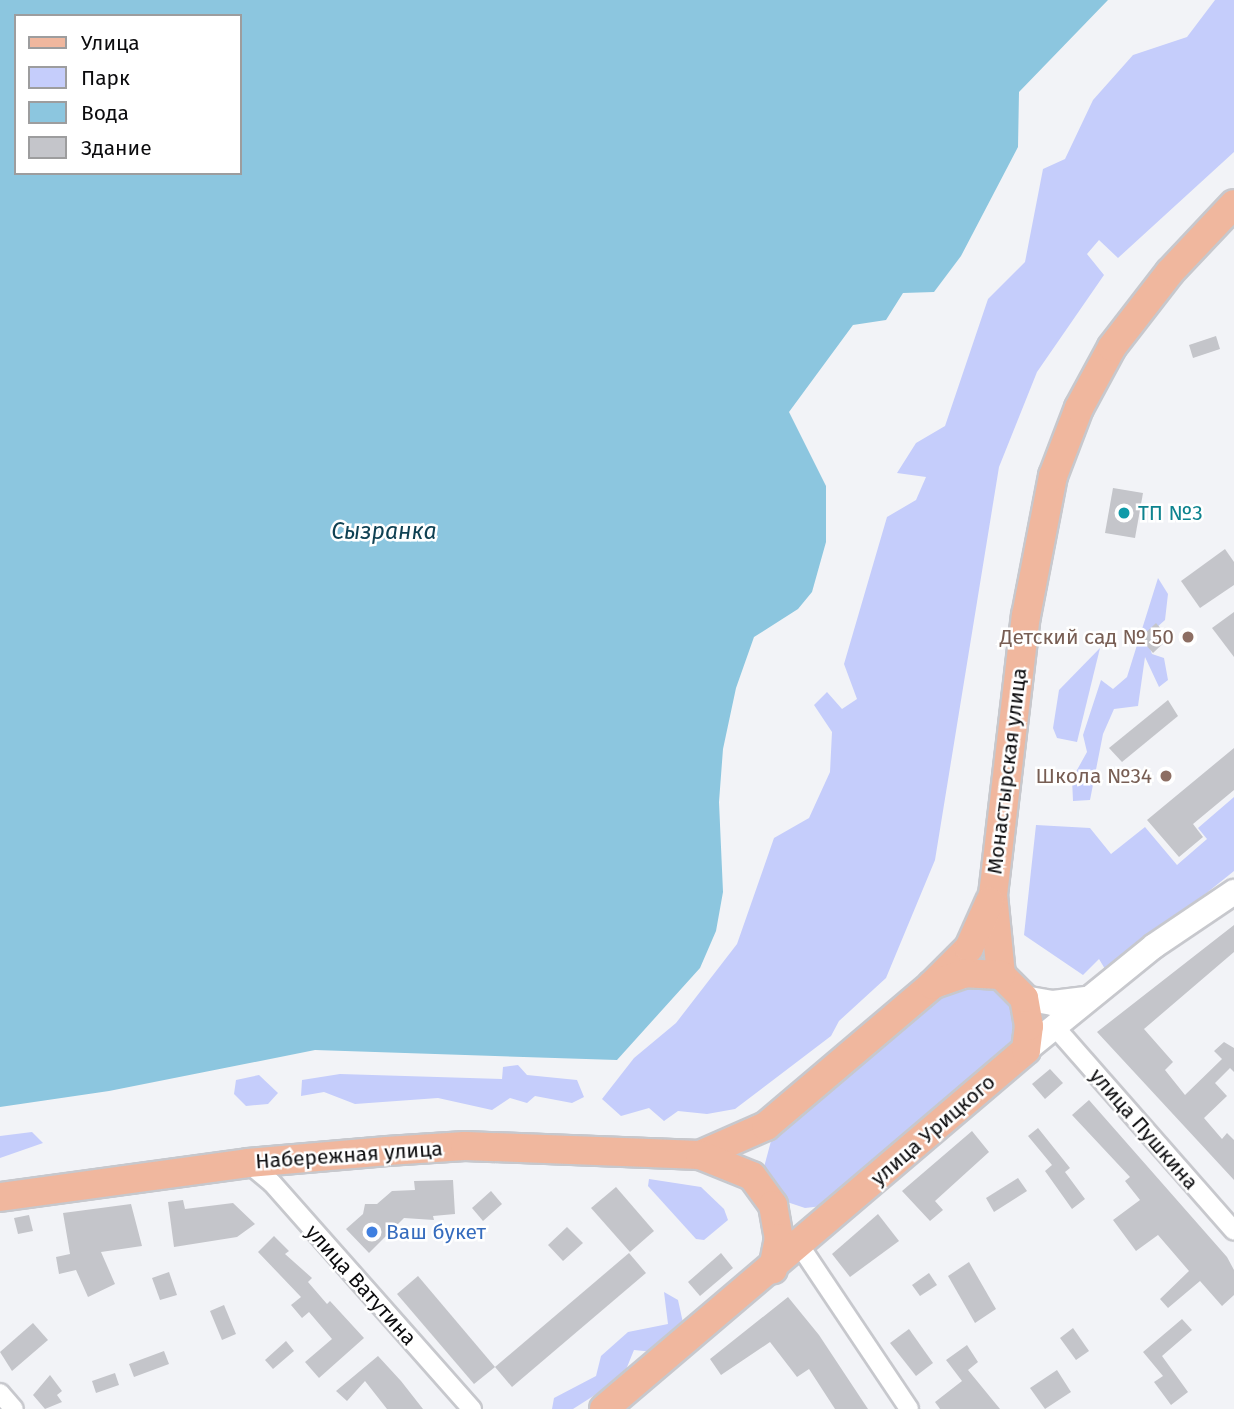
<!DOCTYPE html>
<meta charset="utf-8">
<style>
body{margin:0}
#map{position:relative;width:1234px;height:1409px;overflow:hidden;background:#f2f3f7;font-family:"Fira Sans",sans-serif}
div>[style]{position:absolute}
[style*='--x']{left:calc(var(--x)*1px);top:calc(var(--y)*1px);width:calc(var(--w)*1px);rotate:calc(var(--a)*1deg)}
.green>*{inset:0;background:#c5cdfb}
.water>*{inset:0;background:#8cc6df}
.building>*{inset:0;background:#c4c5ca}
.roads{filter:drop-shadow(2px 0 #c7c8cd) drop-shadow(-2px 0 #c7c8cd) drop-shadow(0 2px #c7c8cd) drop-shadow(0 -2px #c7c8cd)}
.street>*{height:18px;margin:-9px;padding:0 9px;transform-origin:9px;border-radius:9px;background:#fff}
.secondary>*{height:24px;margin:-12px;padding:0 12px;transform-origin:12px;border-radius:12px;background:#fff}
.primary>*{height:28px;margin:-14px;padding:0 14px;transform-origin:14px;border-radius:14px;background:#f0b79e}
.dots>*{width:19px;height:19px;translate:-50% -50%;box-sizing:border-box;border:4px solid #fff;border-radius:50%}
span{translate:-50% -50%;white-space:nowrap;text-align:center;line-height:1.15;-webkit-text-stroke:5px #fff;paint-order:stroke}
.culture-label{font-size:21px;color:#0d838f}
.left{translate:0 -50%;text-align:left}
.education-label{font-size:21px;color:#785e54}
.right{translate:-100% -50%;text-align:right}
.street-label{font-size:21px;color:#0b0b0d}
.shop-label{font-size:21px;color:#366cbe}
.water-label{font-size:23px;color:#0f4153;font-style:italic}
.legend{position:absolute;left:14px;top:14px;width:228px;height:161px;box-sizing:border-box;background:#fff;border:2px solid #9d9d9e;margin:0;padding:9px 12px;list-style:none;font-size:21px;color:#0b0b0d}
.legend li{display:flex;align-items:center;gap:14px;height:35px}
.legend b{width:35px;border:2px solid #9d9d9e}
</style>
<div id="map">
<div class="green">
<div style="clip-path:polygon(1215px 0,1234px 0,1234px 152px,1118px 258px,1099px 240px,1087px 254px,1104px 275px,1037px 372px,999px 467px,935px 860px,886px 978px,839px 1021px,831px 1036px,735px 1109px,707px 1114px,678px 1111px,664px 1121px,649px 1108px,621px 1116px,602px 1099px,634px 1058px,676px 1023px,737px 944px,774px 838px,809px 818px,830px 772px,832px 732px,814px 705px,827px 692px,842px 709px,857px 699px,844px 664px,887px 517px,916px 500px,926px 477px,897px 473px,916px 443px,945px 426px,988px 299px,1025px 262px,1043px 169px,1065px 159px,1093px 100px,1133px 55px,1187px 37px)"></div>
<div style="clip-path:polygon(1158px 578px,1168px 594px,1165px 620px,1146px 637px,1152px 654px,1164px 658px,1168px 680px,1159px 687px,1145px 657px,1138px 706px,1114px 709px,1103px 734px,1090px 800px,1073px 801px,1072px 779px,1087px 752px,1083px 735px,1101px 680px,1113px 689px,1127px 677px)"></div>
<div style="clip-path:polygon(1100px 648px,1077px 742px,1057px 738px,1053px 728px,1059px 690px)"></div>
<div style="clip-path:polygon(1234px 797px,1234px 871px,1113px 968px,1105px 969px,1099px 959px,1083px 975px,1024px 935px,1036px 825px,1090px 828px,1111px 854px,1145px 827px,1177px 865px,1207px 839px,1198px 828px)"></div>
<div style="clip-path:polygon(986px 982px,1014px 997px,1018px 1040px,823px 1206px,805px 1208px,784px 1201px,763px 1171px,771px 1141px,947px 992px)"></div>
<div style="clip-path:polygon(518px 1065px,527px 1075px,577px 1080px,584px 1097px,572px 1103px,535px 1096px,527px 1103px,510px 1098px,492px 1110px,438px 1098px,355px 1104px,324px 1092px,301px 1096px,302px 1080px,340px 1074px,502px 1079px,503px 1067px)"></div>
<div style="clip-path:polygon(259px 1075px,278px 1093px,268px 1104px,246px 1106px,234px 1094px,236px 1080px)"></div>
<div style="clip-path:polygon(32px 1132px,43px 1143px,0 1158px,0 1136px)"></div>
<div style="clip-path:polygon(649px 1179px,701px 1187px,724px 1209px,728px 1220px,704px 1240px,696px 1239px,648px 1186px)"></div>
<div style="clip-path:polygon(664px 1292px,678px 1300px,685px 1332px,664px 1353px,634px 1350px,623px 1377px,573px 1409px,552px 1409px,554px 1398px,596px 1376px,601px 1356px,628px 1332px,668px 1324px)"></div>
</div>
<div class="water">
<div style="clip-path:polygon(evenodd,0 0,1108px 0,1019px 92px,1018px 147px,961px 256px,934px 292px,903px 293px,886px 320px,853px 325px,789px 412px,826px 486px,826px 542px,812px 592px,798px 609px,754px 637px,736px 688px,723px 749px,719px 802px,723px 892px,716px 931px,700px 968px,617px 1060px,315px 1050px,109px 1091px,0 1107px,0 0,16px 16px,240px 16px,240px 173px,16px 173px,16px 16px)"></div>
</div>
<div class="building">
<div style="clip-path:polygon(1216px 336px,1220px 349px,1193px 358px,1189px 345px)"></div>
<div style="clip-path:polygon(1113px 488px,1143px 493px,1135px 538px,1105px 533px)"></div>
<div style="clip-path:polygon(1225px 549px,1234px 562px,1234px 585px,1200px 608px,1181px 581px)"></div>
<div style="clip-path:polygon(1234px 612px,1234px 657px,1212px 628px)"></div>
<div style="clip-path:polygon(1156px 623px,1169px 638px,1153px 653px,1140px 638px)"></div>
<div style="clip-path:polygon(1168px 700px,1178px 716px,1122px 762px,1109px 748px)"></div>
<div style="clip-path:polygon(1234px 748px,1234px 790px,1193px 824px,1203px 837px,1179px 857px,1147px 820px)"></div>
<div style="clip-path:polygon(1234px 925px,1234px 952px,1144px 1029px,1173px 1062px,1165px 1070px,1185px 1095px,1222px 1059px,1214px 1051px,1224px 1042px,1234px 1048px,1234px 1072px,1230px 1068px,1215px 1083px,1227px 1096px,1204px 1118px,1222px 1139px,1227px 1133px,1234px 1140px,1234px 1180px,1097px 1032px)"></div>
<div style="clip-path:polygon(1050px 1069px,1063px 1083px,1045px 1099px,1032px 1084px)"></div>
<div style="clip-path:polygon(1089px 1100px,1227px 1257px,1234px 1270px,1234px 1295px,1222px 1306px,1200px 1281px,1168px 1308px,1160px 1299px,1189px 1271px,1158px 1235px,1136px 1251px,1113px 1220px,1140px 1200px,1125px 1181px,1130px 1177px,1072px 1115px)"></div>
<div style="clip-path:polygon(1038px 1128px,1070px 1168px,1065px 1172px,1085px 1199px,1072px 1209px,1045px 1171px,1052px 1165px,1028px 1136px)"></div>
<div style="clip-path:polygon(972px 1131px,989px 1152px,935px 1201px,943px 1210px,930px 1221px,902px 1191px)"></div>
<div style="clip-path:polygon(1018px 1178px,1027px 1191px,994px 1212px,986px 1198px)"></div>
<div style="clip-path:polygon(453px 1180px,455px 1214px,433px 1216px,434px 1220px,404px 1218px,369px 1253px,346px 1229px,363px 1214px,365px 1204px,377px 1204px,392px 1191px,415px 1190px,414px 1181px)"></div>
<div style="clip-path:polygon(616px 1187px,654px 1231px,630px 1252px,591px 1208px)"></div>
<div style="clip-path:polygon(491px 1191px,502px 1204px,483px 1221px,472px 1208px)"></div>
<div style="clip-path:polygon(183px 1200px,185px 1209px,233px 1203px,255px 1224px,237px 1237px,174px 1247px,168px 1202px)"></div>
<div style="clip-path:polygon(131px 1204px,142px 1246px,101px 1252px,115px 1284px,88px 1297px,76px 1270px,59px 1274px,56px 1257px,70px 1254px,63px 1213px)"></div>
<div style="clip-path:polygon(878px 1214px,899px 1241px,850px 1277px,832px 1254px)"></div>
<div style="clip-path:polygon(29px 1215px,33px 1231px,18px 1234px,14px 1218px)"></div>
<div style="clip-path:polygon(567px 1227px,583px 1243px,563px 1261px,548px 1245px)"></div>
<div style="clip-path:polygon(274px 1236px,289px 1251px,285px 1254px,312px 1278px,308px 1282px,327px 1304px,330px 1301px,364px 1338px,319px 1378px,305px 1362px,332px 1339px,309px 1312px,302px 1318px,291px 1305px,301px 1297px,258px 1252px)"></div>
<div style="clip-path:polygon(629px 1253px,646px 1273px,512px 1387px,495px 1367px)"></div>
<div style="clip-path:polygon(721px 1253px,733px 1268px,700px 1296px,688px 1282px)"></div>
<div style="clip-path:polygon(969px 1262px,996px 1309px,975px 1323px,948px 1276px)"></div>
<div style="clip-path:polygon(169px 1272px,177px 1295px,160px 1300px,152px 1278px)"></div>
<div style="clip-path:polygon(929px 1273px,937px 1285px,920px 1296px,912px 1285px)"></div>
<div style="clip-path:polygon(418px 1276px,495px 1367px,474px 1384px,397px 1294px)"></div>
<div style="clip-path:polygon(788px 1297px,819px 1335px,868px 1409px,835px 1409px,809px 1369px,797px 1377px,770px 1342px,721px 1375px,710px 1359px)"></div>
<div style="clip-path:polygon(224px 1305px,236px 1334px,222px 1340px,210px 1311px)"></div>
<div style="clip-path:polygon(1182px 1319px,1192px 1330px,1162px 1356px,1188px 1392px,1171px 1405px,1154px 1382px,1163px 1376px,1143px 1352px)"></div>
<div style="clip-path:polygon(33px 1323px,48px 1340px,12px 1371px,0 1352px)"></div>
<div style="clip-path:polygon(1073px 1328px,1089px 1351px,1076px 1360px,1060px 1338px)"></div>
<div style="clip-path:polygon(909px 1329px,933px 1363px,916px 1376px,890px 1343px)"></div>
<div style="clip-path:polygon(286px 1341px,294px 1351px,273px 1369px,265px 1360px)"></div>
<div style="clip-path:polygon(967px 1345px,978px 1362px,968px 1370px,1000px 1409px,940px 1409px,935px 1402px,962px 1381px,946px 1360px)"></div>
<div style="clip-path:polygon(164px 1351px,169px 1364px,134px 1377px,129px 1364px)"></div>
<div style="clip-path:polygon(378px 1356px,401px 1381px,423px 1409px,387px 1409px,365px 1381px,347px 1401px,336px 1391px)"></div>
<div style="clip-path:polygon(1057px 1370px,1071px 1392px,1045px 1409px,1030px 1388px)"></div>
<div style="clip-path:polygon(115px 1373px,119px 1385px,96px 1393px,92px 1381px)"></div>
<div style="clip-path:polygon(50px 1375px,62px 1391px,57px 1395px,62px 1402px,45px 1409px,33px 1395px)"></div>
</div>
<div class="roads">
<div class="street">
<div style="--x:1055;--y:1027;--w:271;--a:48.7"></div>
<div style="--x:248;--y:1163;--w:31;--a:40"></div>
<div style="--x:272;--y:1183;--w:302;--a:48.5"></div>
<div style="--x:800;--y:1246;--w:196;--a:56.2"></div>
<div style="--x:0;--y:1393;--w:21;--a:49"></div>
</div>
<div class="secondary">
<div style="--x:1024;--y:998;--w:29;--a:10"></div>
<div style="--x:1053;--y:1003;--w:35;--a:-7"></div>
<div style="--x:1026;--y:1050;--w:165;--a:-39.1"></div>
<div style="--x:1154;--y:946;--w:97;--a:-34"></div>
</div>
<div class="primary">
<div style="--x:1001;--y:975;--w:80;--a:-95.7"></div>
<div style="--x:993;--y:895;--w:281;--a:-83.3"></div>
<div style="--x:1026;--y:616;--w:143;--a:-79.1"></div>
<div style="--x:1053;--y:476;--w:73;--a:-69.1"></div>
<div style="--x:1079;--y:408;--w:69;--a:-61.6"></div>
<div style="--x:1112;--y:347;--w:95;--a:-52.3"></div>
<div style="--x:1170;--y:272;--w:93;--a:-46.7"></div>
<div style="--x:700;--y:1155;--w:72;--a:-23.7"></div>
<div style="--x:766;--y:1126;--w:218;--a:-40.3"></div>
<div style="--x:932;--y:985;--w:52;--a:-45"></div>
<div style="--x:969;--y:948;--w:51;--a:-65.9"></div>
<div style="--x:0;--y:1197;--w:250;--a:-7.8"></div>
<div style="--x:248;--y:1163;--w:140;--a:-4.9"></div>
<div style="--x:387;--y:1151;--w:78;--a:-3.7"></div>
<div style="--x:465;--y:1146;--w:235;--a:2.2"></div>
<div style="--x:700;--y:1155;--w:56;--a:22"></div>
<div style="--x:752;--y:1176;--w:36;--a:54"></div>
<div style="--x:773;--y:1205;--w:34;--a:80"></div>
<div style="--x:779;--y:1238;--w:32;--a:101"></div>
<div style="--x:604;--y:1409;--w:554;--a:-40.39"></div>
<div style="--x:1026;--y:1050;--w:24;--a:-83"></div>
<div style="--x:1029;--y:1026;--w:28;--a:-100"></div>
<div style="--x:1024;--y:998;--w:33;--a:-135"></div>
<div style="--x:1001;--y:975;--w:35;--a:-177"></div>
<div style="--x:966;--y:973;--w:36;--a:161"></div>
</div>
</div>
<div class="dots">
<div style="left:1124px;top:513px;background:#0f9aa8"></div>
<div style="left:1188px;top:637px;background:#8d6e63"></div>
<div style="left:1166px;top:776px;background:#8d6e63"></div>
<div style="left:372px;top:1232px;background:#3f7fe0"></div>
</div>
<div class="culture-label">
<span class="left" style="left:1138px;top:513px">ТП №3</span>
</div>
<div class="education-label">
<span class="right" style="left:1174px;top:637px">Детский сад № 50</span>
<span class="right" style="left:1152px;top:776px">Школа №34</span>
</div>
<div class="street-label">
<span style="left:1007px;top:771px;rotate:-83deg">Монастырская улица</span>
<span style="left:1144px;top:1129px;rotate:49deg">улица Пушкина</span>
<span style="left:933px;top:1130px;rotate:-41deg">улица Урицкого</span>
<span style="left:349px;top:1155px;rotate:-4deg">Набережная улица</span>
<span style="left:361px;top:1285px;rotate:48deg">улица Ватутина</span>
</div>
<div class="shop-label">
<span class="left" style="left:386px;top:1232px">Ваш букет</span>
</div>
<div class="water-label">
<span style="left:384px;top:531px">Сызранка</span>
</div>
<ul class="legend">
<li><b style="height:9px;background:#f0b79e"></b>Улица</li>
<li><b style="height:19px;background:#c5cdfb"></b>Парк</li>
<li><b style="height:19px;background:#8cc6df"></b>Вода</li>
<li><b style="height:19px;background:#c4c5ca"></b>Здание</li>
</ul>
</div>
